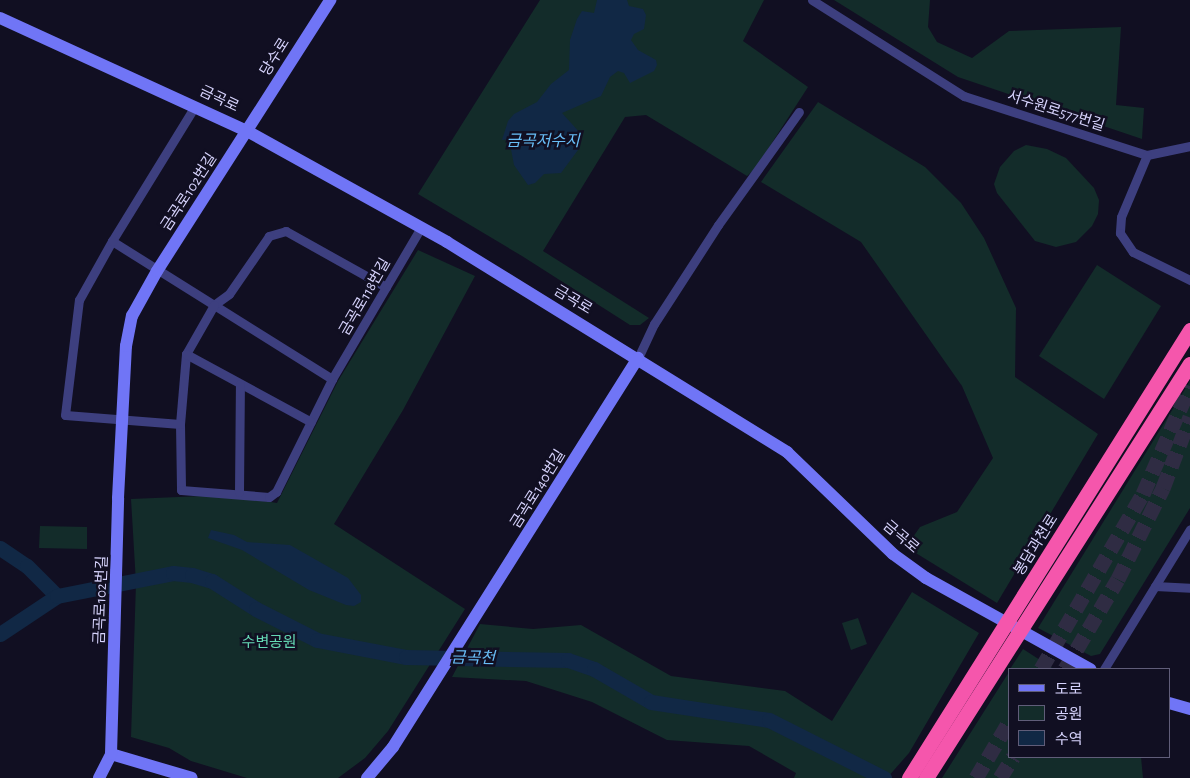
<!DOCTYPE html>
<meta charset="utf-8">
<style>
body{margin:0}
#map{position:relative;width:1190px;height:778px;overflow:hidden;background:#110f22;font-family:"Alegreya Sans","Noto Sans KR",sans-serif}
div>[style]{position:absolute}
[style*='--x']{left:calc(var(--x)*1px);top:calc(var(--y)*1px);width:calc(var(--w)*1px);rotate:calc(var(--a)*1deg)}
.green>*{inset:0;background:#132c2a}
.water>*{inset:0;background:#112845}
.river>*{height:15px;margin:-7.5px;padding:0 7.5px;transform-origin:7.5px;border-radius:7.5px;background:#112845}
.highway-tunnel>*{height:15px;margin-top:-7.5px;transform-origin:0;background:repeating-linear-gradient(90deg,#2f2c43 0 15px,transparent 0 23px)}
.street>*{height:9px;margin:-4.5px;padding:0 4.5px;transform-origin:4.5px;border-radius:4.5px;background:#3d3f7f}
.secondary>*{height:12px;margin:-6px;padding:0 6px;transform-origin:6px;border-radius:6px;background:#7075f6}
.highway>*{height:15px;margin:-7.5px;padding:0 7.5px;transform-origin:7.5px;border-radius:7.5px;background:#f556ac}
span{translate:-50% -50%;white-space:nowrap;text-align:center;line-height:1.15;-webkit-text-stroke:5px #110f22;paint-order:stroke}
.street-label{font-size:15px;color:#d6d3fc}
.park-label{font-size:15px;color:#64d8b4}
.water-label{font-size:16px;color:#68bdf6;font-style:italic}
.legend{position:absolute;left:1008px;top:668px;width:162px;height:90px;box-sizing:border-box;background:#110f22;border:1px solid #605d79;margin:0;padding:6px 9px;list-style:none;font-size:15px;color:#d6d3fc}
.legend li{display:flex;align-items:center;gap:10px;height:25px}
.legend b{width:25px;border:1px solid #605d79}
</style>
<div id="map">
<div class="green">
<div style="clip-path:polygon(540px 0,764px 0,743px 41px,808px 87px,755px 169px,747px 176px,646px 115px,625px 117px,543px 251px,649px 318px,640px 325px,630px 325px,522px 256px,418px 194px)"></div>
<div style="clip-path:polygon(834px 0,930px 0,928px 27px,937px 42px,972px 58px,1009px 31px,1121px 27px,1116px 105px,1144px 108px,1142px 139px,958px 77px)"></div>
<div style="clip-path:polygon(818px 102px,925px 167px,961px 203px,984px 238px,1016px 308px,1015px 377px,1098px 434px,997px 603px,906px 547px,920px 527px,957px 512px,993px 458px,962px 386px,861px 242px,761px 182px)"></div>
<div style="clip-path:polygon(1026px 145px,1047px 149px,1066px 158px,1094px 188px,1099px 200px,1098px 214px,1092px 226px,1076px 242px,1056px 247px,1035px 241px,997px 193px,994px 184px,1000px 167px,1014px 151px)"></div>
<div style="clip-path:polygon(418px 250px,475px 276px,403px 410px,334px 524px,465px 609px,388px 731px,365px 758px,338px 778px,247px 778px,191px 761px,169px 748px,131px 737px,136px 583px,131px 499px,226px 495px,277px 503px,338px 381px)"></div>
<div style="clip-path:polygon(1097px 265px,1161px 306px,1104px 399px,1039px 356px)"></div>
<div style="clip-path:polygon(1190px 381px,1190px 508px,1100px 654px,1091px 656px,1038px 628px)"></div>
<div style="clip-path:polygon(40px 526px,87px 527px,87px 549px,39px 548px)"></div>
<div style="clip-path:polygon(912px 592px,979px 633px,909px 753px,887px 778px,794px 778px,796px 773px,749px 746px,667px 740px,592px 702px,526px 681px,452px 677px,480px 624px,533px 629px,581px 625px,671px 676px,785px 691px,832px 721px)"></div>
<div style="clip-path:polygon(858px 618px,867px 644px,851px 650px,842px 623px)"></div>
<div style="clip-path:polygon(1023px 649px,1054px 669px,1010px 669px)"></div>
<div style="clip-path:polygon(1009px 672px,1009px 757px,1141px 757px,1143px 778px,942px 778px)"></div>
</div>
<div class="water">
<div style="clip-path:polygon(597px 0,627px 0,629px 6px,643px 9px,646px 15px,644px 29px,634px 34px,631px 40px,638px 50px,656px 60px,657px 65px,654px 71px,630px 83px,624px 73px,618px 71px,610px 77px,601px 96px,562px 113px,582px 135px,578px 150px,561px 173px,544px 174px,535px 183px,528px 185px,514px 165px,509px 139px,502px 140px,508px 121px,514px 114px,537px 102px,551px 84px,569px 70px,570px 40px,577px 19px,582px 11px,594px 13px)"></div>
<div style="clip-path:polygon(211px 530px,234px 535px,247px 542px,290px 545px,348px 578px,361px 595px,361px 602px,354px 606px,346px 605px,309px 590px,242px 550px,208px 538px)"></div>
</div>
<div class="river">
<div style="--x:0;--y:548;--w:32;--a:34"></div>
<div style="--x:27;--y:566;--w:42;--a:45"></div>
<div style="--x:0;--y:634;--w:69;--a:-33.7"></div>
<div style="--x:57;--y:596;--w:118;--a:-11.2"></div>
<div style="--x:173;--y:573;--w:19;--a:6"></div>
<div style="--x:192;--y:575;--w:21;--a:17"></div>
<div style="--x:212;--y:581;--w:52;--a:32.5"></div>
<div style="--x:256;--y:609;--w:68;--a:26.9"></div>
<div style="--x:317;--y:640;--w:91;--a:10.8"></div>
<div style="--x:406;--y:657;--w:162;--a:1.1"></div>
<div style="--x:568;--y:660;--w:28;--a:19"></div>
<div style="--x:594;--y:669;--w:66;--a:30.1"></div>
<div style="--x:651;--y:702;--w:119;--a:8.7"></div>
<div style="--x:769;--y:720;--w:129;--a:26.8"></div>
</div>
<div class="highway-tunnel">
<div style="--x:1041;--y:669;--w:203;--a:-59.8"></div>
<div style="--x:1143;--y:494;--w:118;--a:-66.5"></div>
<div style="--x:1065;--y:669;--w:104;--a:-59.5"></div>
<div style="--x:1118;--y:579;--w:102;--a:-63.7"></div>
<div style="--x:1163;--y:488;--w:76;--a:-69.2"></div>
<div style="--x:976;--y:778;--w:65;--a:-59.5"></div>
<div style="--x:1000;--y:778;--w:25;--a:-58"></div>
</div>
<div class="street">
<div style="--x:812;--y:0;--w:180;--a:32.3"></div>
<div style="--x:964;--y:96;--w:192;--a:17.9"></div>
<div style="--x:1147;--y:155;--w:44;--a:-11.8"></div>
<div style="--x:1147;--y:155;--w:67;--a:112.8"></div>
<div style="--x:1121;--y:217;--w:16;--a:94"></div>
<div style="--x:1120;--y:233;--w:23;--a:56"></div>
<div style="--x:1133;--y:252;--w:64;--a:26.2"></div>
<div style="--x:112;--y:241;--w:260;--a:32.1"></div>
<div style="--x:386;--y:287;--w:115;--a:-150.8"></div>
<div style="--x:286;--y:231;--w:18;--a:164"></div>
<div style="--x:269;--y:236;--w:70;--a:124.6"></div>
<div style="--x:229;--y:294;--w:19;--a:144"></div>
<div style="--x:214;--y:305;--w:56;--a:119.7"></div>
<div style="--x:186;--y:354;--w:70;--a:94.9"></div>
<div style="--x:180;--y:424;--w:66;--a:89.1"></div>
<div style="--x:181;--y:490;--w:88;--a:4.5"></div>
<div style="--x:269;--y:497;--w:9;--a:-36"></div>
<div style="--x:276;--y:492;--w:126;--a:-63.6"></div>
<div style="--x:332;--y:379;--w:176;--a:-59.6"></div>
<div style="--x:186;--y:354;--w:142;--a:28.5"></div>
<div style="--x:638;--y:358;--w:38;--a:-65"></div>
<div style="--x:654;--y:324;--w:118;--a:-57.1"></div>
<div style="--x:718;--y:225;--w:139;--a:-54.4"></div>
<div style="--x:180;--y:424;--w:115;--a:-175.5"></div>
<div style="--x:65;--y:415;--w:116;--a:-83.1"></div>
<div style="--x:79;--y:300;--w:68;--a:-60.8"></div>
<div style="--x:112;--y:241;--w:158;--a:-58.4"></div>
<div style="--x:239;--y:492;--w:108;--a:-89.5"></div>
<div style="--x:1155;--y:586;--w:35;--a:3"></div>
<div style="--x:1104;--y:669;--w:164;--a:-58.4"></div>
</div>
<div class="secondary">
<div style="--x:0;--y:18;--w:272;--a:24.6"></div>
<div style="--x:247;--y:131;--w:229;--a:29"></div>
<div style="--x:447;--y:242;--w:400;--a:31.7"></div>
<div style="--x:787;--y:452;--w:147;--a:43.9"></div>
<div style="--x:893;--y:554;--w:41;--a:36"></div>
<div style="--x:926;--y:578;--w:188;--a:29"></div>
<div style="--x:1169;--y:703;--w:22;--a:16"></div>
<div style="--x:111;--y:754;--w:84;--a:16.5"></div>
<div style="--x:99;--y:778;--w:27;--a:-63"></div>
<div style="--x:111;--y:754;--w:256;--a:-88.4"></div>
<div style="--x:118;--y:498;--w:152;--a:-87"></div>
<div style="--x:126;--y:346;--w:31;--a:-79"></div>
<div style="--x:132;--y:316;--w:51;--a:-60.9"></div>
<div style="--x:157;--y:271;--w:322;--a:-57.4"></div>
<div style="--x:367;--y:778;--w:40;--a:-50"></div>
<div style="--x:393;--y:747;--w:460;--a:-57.8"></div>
</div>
<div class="highway">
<div style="--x:909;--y:778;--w:529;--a:-57.9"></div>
<div style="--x:926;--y:778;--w:491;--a:-57.5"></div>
</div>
<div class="street-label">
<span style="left:275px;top:57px;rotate:-58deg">당수로</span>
<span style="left:219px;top:99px;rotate:25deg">금곡로</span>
<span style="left:1056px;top:111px;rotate:18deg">서수원로577번길</span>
<span style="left:189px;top:192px;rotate:-57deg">금곡로102번길</span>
<span style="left:365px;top:297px;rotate:-60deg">금곡로118번길</span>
<span style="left:573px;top:300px;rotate:31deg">금곡로</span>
<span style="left:538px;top:489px;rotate:-58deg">금곡로140번길</span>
<span style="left:901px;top:537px;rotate:40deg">금곡로</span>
<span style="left:1036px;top:545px;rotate:-58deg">봉담과천로</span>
<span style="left:101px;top:600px;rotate:-88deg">금곡로102번길</span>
</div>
<div class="park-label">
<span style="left:269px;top:643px">수변공원</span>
</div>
<div class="water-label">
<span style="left:543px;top:141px">금곡저수지</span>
<span style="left:473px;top:658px;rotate:1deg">금곡천</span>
</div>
<ul class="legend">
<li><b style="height:6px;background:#7075f6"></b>도로</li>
<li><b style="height:14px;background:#132c2a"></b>공원</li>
<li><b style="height:14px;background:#112845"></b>수역</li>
</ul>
</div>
